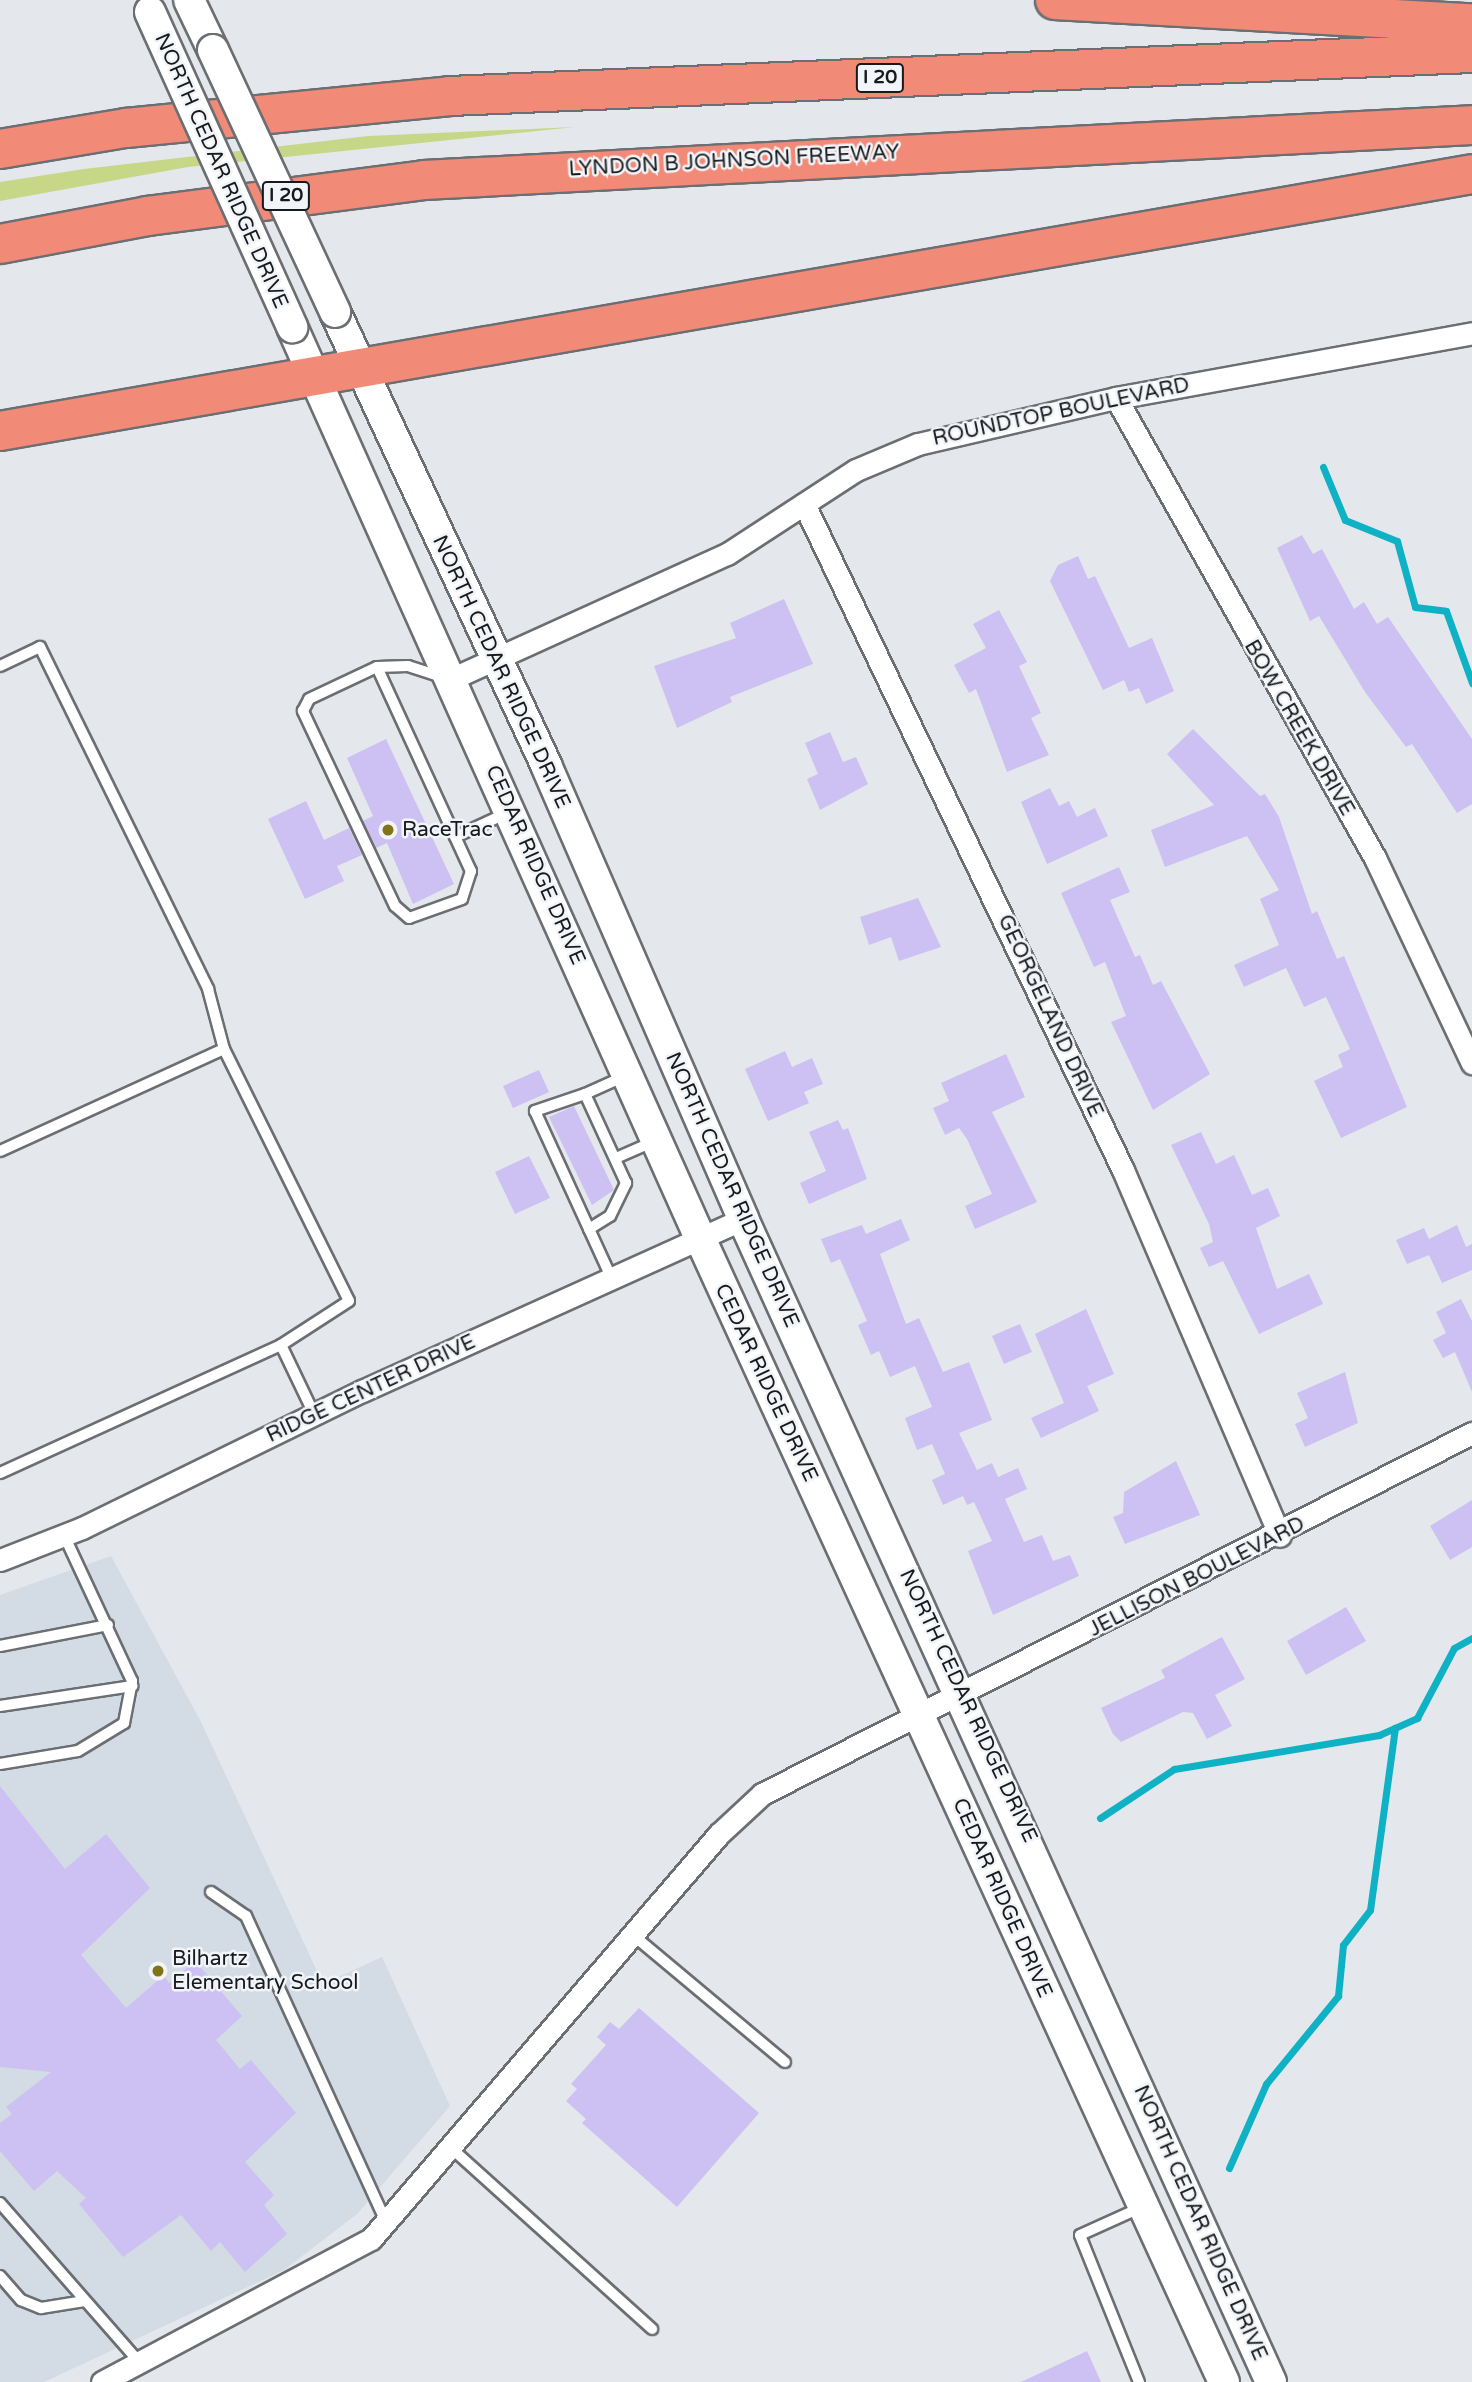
<!DOCTYPE html>
<style>
body{margin:0}
#map{position:relative;width:1472px;height:2382px;overflow:hidden;background:#e4e7eb;font-family:"Varela Round",sans-serif}
div>[style]{position:absolute}
[style*='--x']{left:calc(var(--x)*1px);top:calc(var(--y)*1px);width:calc(var(--w)*1px);rotate:calc(var(--a)*1deg)}
.built>*{inset:0;background:#d3dbe5}
.green>*{inset:0;background:#c8d787}
.stream>*{height:7px;margin:-3.5px;padding:0 3.5px;transform-origin:3.5px;border-radius:3.5px;background:#0fb1c5}
.building>*{inset:0;background:#cdc1f3}
.roads{filter:drop-shadow(2px 0 #6b6e72) drop-shadow(-2px 0 #6b6e72) drop-shadow(0 2px #6b6e72) drop-shadow(0 -2px #6b6e72)}
.service>*{height:10px;margin:-5px;padding:0 5px;transform-origin:5px;border-radius:5px;background:#fff}
.minor>*{height:21px;margin:-10.5px;padding:0 10.5px;transform-origin:10.5px;border-radius:10.5px;background:#fff}
.secondary>*{height:30px;margin:-15px;padding:0 15px;transform-origin:15px;border-radius:15px;background:#fff}
.motorway>*{height:38px;margin:-19px;padding:0 19px;transform-origin:19px;border-radius:19px;background:#f28a78}
.bridges{filter:drop-shadow(2px 0 #6b6e72) drop-shadow(-2px 0 #6b6e72) drop-shadow(0 2px #6b6e72) drop-shadow(0 -2px #6b6e72)}
.secondary-bridge>*{height:30px;margin:-15px;padding:0 15px;transform-origin:15px;border-radius:15px;background:#fff}
.dots>*{width:19px;height:19px;translate:-50% -50%;box-sizing:border-box;border:4px solid #f1f4f8;border-radius:50%}
span{translate:-50% -50%;white-space:nowrap;text-align:center;line-height:1.15;-webkit-text-stroke:5px #f1f4f8;paint-order:stroke}
.shield-label span{padding:2px 5px;background:#f1f4f8;border:2px solid;border-radius:5px;-webkit-text-stroke-width:0}
.shield-label{font-size:19px;color:#18191b;font-weight:700}
.street-label{font-size:21px;color:#18191b}
.poi-label{font-size:21px;color:#18191b}
.left{translate:0 -50%;text-align:left}
</style>
<div id="map">
<div class="built">
<div style="clip-path:polygon(111px 1556px,201px 1722px,323px 1984px,382px 1957px,450px 2106px,357px 2214px,284px 2270px,44px 2382px,0 2382px,0 1595px)"></div>
</div>
<div class="green">
<div style="clip-path:polygon(575px 127px,188px 167px,0 201px,0 182px,84px 169px,368px 136px)"></div>
</div>
<div class="stream">
<div style="--x:1323;--y:467;--w:57;--a:67.5"></div>
<div style="--x:1345;--y:520;--w:56;--a:22"></div>
<div style="--x:1397;--y:541;--w:68;--a:74.7"></div>
<div style="--x:1415;--y:607;--w:31;--a:7"></div>
<div style="--x:1446;--y:611;--w:77;--a:70.1"></div>
<div style="--x:1100;--y:1818;--w:89;--a:-33.5"></div>
<div style="--x:1174;--y:1769;--w:208;--a:-9.4"></div>
<div style="--x:1379;--y:1735;--w:42;--a:-24.1"></div>
<div style="--x:1417;--y:1718;--w:79;--a:-62.1"></div>
<div style="--x:1454;--y:1648;--w:21;--a:-29"></div>
<div style="--x:1229;--y:2168;--w:92;--a:-66.2"></div>
<div style="--x:1266;--y:2084;--w:114;--a:-50.7"></div>
<div style="--x:1338;--y:1996;--w:51;--a:-84.4"></div>
<div style="--x:1343;--y:1945;--w:44;--a:-52.4"></div>
<div style="--x:1370;--y:1910;--w:184;--a:-82.2"></div>
</div>
<div class="building">
<div style="clip-path:polygon(1302px 535px,1313px 554px,1322px 549px,1354px 609px,1364px 602px,1377px 624px,1388px 617px,1472px 739px,1472px 804px,1457px 813px,1412px 744px,1406px 747px,1365px 692px,1319px 616px,1310px 621px,1277px 548px)"></div>
<div style="clip-path:polygon(1078px 556px,1088px 579px,1095px 576px,1129px 648px,1152px 638px,1174px 691px,1146px 704px,1139px 688px,1129px 692px,1124px 680px,1103px 690px,1050px 581px,1058px 565px)"></div>
<div style="clip-path:polygon(784px 599px,813px 664px,730px 697px,732px 702px,677px 728px,654px 666px,736px 638px,730px 623px)"></div>
<div style="clip-path:polygon(999px 610px,1027px 662px,1019px 666px,1041px 713px,1031px 718px,1049px 755px,1007px 772px,976px 689px,969px 693px,954px 665px,986px 648px,973px 624px)"></div>
<div style="clip-path:polygon(1193px 729px,1260px 796px,1265px 794px,1279px 817px,1312px 914px,1317px 911px,1337px 959px,1344px 956px,1407px 1107px,1341px 1138px,1314px 1081px,1343px 1067px,1338px 1055px,1350px 1049px,1326px 997px,1304px 1007px,1286px 968px,1244px 987px,1234px 965px,1279px 945px,1260px 899px,1279px 890px,1247px 836px,1165px 867px,1151px 830px,1214px 805px,1167px 754px)"></div>
<div style="clip-path:polygon(830px 732px,843px 762px,856px 757px,868px 784px,820px 810px,807px 779px,818px 774px,805px 743px)"></div>
<div style="clip-path:polygon(386px 739px,454px 884px,413px 904px,387px 843px,376px 848px,363px 821px,373px 816px,347px 758px)"></div>
<div style="clip-path:polygon(1050px 788px,1059px 806px,1069px 801px,1077px 817px,1095px 808px,1108px 836px,1047px 864px,1021px 802px)"></div>
<div style="clip-path:polygon(306px 801px,324px 840px,349px 828px,362px 855px,337px 866px,344px 881px,305px 899px,268px 819px)"></div>
<div style="clip-path:polygon(1119px 867px,1130px 892px,1110px 900px,1135px 957px,1140px 955px,1153px 985px,1161px 981px,1210px 1074px,1153px 1110px,1111px 1022px,1126px 1016px,1105px 962px,1094px 967px,1061px 893px)"></div>
<div style="clip-path:polygon(918px 898px,941px 947px,899px 961px,891px 937px,869px 945px,860px 917px)"></div>
<div style="clip-path:polygon(785px 1051px,792px 1067px,812px 1058px,823px 1084px,804px 1092px,809px 1103px,768px 1121px,745px 1069px)"></div>
<div style="clip-path:polygon(1006px 1054px,1025px 1097px,992px 1112px,1037px 1202px,975px 1229px,965px 1206px,992px 1194px,967px 1139px,959px 1128px,945px 1135px,933px 1108px,949px 1101px,941px 1083px)"></div>
<div style="clip-path:polygon(539px 1070px,549px 1092px,513px 1108px,503px 1086px)"></div>
<div style="clip-path:polygon(574px 1106px,614px 1190px,592px 1205px,549px 1117px)"></div>
<div style="clip-path:polygon(838px 1120px,843px 1130px,848px 1128px,867px 1179px,809px 1204px,800px 1183px,826px 1171px,809px 1132px)"></div>
<div style="clip-path:polygon(1201px 1132px,1216px 1164px,1234px 1155px,1252px 1195px,1268px 1188px,1280px 1216px,1256px 1228px,1277px 1289px,1309px 1274px,1323px 1304px,1259px 1334px,1223px 1261px,1209px 1267px,1200px 1248px,1213px 1242px,1209px 1224px,1171px 1145px)"></div>
<div style="clip-path:polygon(529px 1156px,550px 1198px,515px 1214px,495px 1172px)"></div>
<div style="clip-path:polygon(901px 1219px,910px 1240px,880px 1254px,906px 1324px,919px 1318px,943px 1372px,969px 1362px,992px 1420px,959px 1433px,977px 1470px,992px 1463px,998px 1477px,1018px 1468px,1027px 1489px,1005px 1499px,1024px 1542px,1042px 1535px,1053px 1561px,1070px 1555px,1079px 1576px,993px 1615px,968px 1551px,992px 1541px,974px 1502px,967px 1505px,963px 1496px,943px 1505px,932px 1480px,945px 1474px,932px 1444px,917px 1450px,905px 1418px,932px 1407px,915px 1366px,890px 1377px,879px 1351px,871px 1355px,858px 1325px,867px 1321px,840px 1259px,831px 1263px,821px 1239px,862px 1225px,866px 1234px)"></div>
<div style="clip-path:polygon(1457px 1225px,1466px 1247px,1472px 1244px,1472px 1270px,1442px 1283px,1429px 1255px,1407px 1264px,1396px 1240px,1424px 1228px,1429px 1239px)"></div>
<div style="clip-path:polygon(1461px 1299px,1472px 1321px,1472px 1392px,1455px 1352px,1443px 1358px,1433px 1340px,1446px 1333px,1436px 1312px)"></div>
<div style="clip-path:polygon(1086px 1309px,1114px 1374px,1087px 1386px,1099px 1411px,1041px 1438px,1031px 1418px,1064px 1403px,1035px 1334px)"></div>
<div style="clip-path:polygon(1020px 1324px,1032px 1352px,1004px 1364px,992px 1336px)"></div>
<div style="clip-path:polygon(1345px 1372px,1358px 1423px,1305px 1447px,1295px 1424px,1308px 1418px,1297px 1393px)"></div>
<div style="clip-path:polygon(1176px 1461px,1200px 1515px,1125px 1544px,1113px 1517px,1123px 1513px,1124px 1492px)"></div>
<div style="clip-path:polygon(1472px 1500px,1472px 1547px,1450px 1560px,1430px 1526px)"></div>
<div style="clip-path:polygon(1346px 1607px,1366px 1641px,1306px 1675px,1287px 1641px)"></div>
<div style="clip-path:polygon(1222px 1637px,1245px 1679px,1215px 1695px,1232px 1726px,1207px 1739px,1193px 1713px,1183px 1712px,1121px 1742px,1113px 1734px,1101px 1708px,1165px 1678px,1161px 1670px)"></div>
<div style="clip-path:polygon(0 1786px,65px 1869px,106px 1834px,150px 1888px,81px 1955px,126px 2008px,164px 1975px,169px 1983px,195px 1961px,242px 2016px,216px 2040px,240px 2069px,251px 2060px,296px 2113px,245px 2162px,274px 2195px,264px 2205px,287px 2234px,245px 2272px,220px 2242px,211px 2251px,181px 2215px,123px 2257px,79px 2204px,86px 2198px,57px 2171px,34px 2191px,0 2151px,0 2123px,12px 2114px,6px 2107px,51px 2072px,0 2067px)"></div>
<div style="clip-path:polygon(639px 2008px,759px 2113px,677px 2207px,582px 2123px,586px 2119px,566px 2101px,577px 2089px,571px 2084px,606px 2045px,597px 2037px,610px 2022px,619px 2029px)"></div>
<div style="clip-path:polygon(1087px 2351px,1101px 2382px,1021px 2382px)"></div>
</div>
<div class="roads">
<div class="service">
<div style="--x:0;--y:666;--w:44;--a:-25.4"></div>
<div style="--x:40;--y:647;--w:381;--a:63.8"></div>
<div style="--x:208;--y:989;--w:62;--a:75.1"></div>
<div style="--x:377;--y:667;--w:225;--a:65.3"></div>
<div style="--x:471;--y:871;--w:29;--a:108"></div>
<div style="--x:462;--y:899;--w:56;--a:160.3"></div>
<div style="--x:409;--y:918;--w:18;--a:-139"></div>
<div style="--x:395;--y:906;--w:216;--a:-115.3"></div>
<div style="--x:303;--y:711;--w:13;--a:-63"></div>
<div style="--x:309;--y:699;--w:75;--a:-25.2"></div>
<div style="--x:377;--y:667;--w:31;--a:-2"></div>
<div style="--x:408;--y:666;--w:39;--a:18"></div>
<div style="--x:455;--y:837;--w:57;--a:-24.8"></div>
<div style="--x:585;--y:1094;--w:53;--a:161.2"></div>
<div style="--x:535;--y:1111;--w:187;--a:65.4"></div>
<div style="--x:0;--y:1151;--w:246;--a:-24.5"></div>
<div style="--x:224;--y:1049;--w:281;--a:63.6"></div>
<div style="--x:349;--y:1301;--w:81;--a:147.1"></div>
<div style="--x:281;--y:1345;--w:309;--a:155.5"></div>
<div style="--x:616;--y:1158;--w:43;--a:-23.6"></div>
<div style="--x:589;--y:1229;--w:25;--a:-32"></div>
<div style="--x:610;--y:1216;--w:37;--a:-64"></div>
<div style="--x:626;--y:1183;--w:98;--a:-114.7"></div>
<div style="--x:585;--y:1094;--w:44;--a:-24.2"></div>
<div style="--x:281;--y:1345;--w:76;--a:64.4"></div>
<div style="--x:0;--y:1646;--w:110;--a:-11"></div>
<div style="--x:0;--y:1706;--w:134;--a:-8.6"></div>
<div style="--x:0;--y:1764;--w:79;--a:-9.5"></div>
<div style="--x:78;--y:1751;--w:54;--a:-31.3"></div>
<div style="--x:124;--y:1723;--w:43;--a:-79.2"></div>
<div style="--x:132;--y:1681;--w:161;--a:-115"></div>
<div style="--x:211;--y:1892;--w:42;--a:34.4"></div>
<div style="--x:246;--y:1916;--w:337;--a:65.4"></div>
<div style="--x:633;--y:1935;--w:198;--a:39.9"></div>
<div style="--x:450;--y:2147;--w:272;--a:42"></div>
<div style="--x:0;--y:2203;--w:214;--a:48.8"></div>
<div style="--x:0;--y:2276;--w:32;--a:49"></div>
<div style="--x:21;--y:2300;--w:22;--a:22"></div>
<div style="--x:41;--y:2308;--w:44;--a:-9.2"></div>
<div style="--x:1139;--y:2382;--w:158;--a:-111.9"></div>
<div style="--x:1080;--y:2235;--w:68;--a:-24.3"></div>
</div>
<div class="minor">
<div style="--x:1116;--y:398;--w:528;--a:60.62"></div>
<div style="--x:1375;--y:858;--w:227;--a:64.7"></div>
<div style="--x:804;--y:504;--w:738;--a:64.41"></div>
<div style="--x:1123;--y:1170;--w:398;--a:66.8"></div>
<div style="--x:451;--y:679;--w:303;--a:-24.4"></div>
<div style="--x:727;--y:554;--w:154;--a:-33.1"></div>
<div style="--x:856;--y:470;--w:67;--a:-22.8"></div>
<div style="--x:918;--y:444;--w:203;--a:-13.1"></div>
<div style="--x:1116;--y:398;--w:362;--a:-10.3"></div>
<div style="--x:0;--y:1560;--w:88;--a:-21.3"></div>
<div style="--x:82;--y:1528;--w:312;--a:-26.1"></div>
<div style="--x:362;--y:1391;--w:418;--a:-24.3"></div>
<div style="--x:102;--y:2382;--w:305;--a:-28"></div>
<div style="--x:371;--y:2239;--w:534;--a:-49.33"></div>
<div style="--x:719;--y:1834;--w:59;--a:-42.9"></div>
<div style="--x:762;--y:1794;--w:797;--a:-26.95"></div>
</div>
<div class="secondary">
<div style="--x:189;--y:0;--w:55;--a:64.4"></div>
<div style="--x:335;--y:312;--w:500;--a:65"></div>
<div style="--x:546;--y:765;--w:495;--a:66.5"></div>
<div style="--x:743;--y:1219;--w:1277;--a:65.58"></div>
<div style="--x:292;--y:327;--w:998;--a:65.87"></div>
<div style="--x:700;--y:1238;--w:1258;--a:65.39"></div>
</div>
<div class="motorway">
<div style="--x:1055;--y:0;--w:418;--a:3.2"></div>
<div style="--x:0;--y:149;--w:128;--a:-9.5"></div>
<div style="--x:126;--y:128;--w:326;--a:-5.6"></div>
<div style="--x:450;--y:96;--w:1023;--a:-2.41"></div>
<div style="--x:0;--y:244;--w:151;--a:-10.7"></div>
<div style="--x:148;--y:216;--w:278;--a:-7.4"></div>
<div style="--x:424;--y:180;--w:1049;--a:-3"></div>
<div style="--x:0;--y:431;--w:1494;--a:-9.9"></div>
</div>
</div>
<div class="bridges">
<div class="secondary-bridge">
<div style="--x:150;--y:12;--w:346;--a:65.7"></div>
<div style="--x:213;--y:50;--w:289;--a:65"></div>
</div>
</div>
<div class="dots">
<div style="left:388px;top:830px;background:#807416"></div>
<div style="left:158px;top:1971px;background:#807416"></div>
</div>
<div class="shield-label">
<span style="left:880px;top:78px">I 20</span>
<span style="left:286px;top:196px">I 20</span>
</div>
<div class="street-label">
<span style="left:734px;top:161px;rotate:-3deg">LYNDON B JOHNSON FREEWAY</span>
<span style="left:221px;top:171px;rotate:66deg">NORTH CEDAR RIDGE DRIVE</span>
<span style="left:1061px;top:412px;rotate:-12deg">ROUNDTOP BOULEVARD</span>
<span style="left:501px;top:672px;rotate:65deg">NORTH CEDAR RIDGE DRIVE</span>
<span style="left:1299px;top:728px;rotate:60deg">BOW CREEK DRIVE</span>
<span style="left:535px;top:865px;rotate:66deg">CEDAR RIDGE DRIVE</span>
<span style="left:1050px;top:1016px;rotate:65deg">GEORGELAND DRIVE</span>
<span style="left:732px;top:1190px;rotate:66deg">NORTH CEDAR RIDGE DRIVE</span>
<span style="left:766px;top:1383px;rotate:65deg">CEDAR RIDGE DRIVE</span>
<span style="left:371px;top:1389px;rotate:-25deg">RIDGE CENTER DRIVE</span>
<span style="left:1197px;top:1577px;rotate:-27deg">JELLISON BOULEVARD</span>
<span style="left:968px;top:1706px;rotate:65deg">NORTH CEDAR RIDGE DRIVE</span>
<span style="left:1002px;top:1898px;rotate:66deg">CEDAR RIDGE DRIVE</span>
<span style="left:1200px;top:2223px;rotate:66deg">NORTH CEDAR RIDGE DRIVE</span>
</div>
<div class="poi-label">
<span class="left" style="left:402px;top:830px">RaceTrac</span>
<span class="left" style="left:172px;top:1971px">Bilhartz<br>Elementary School</span>
</div>
</div>
